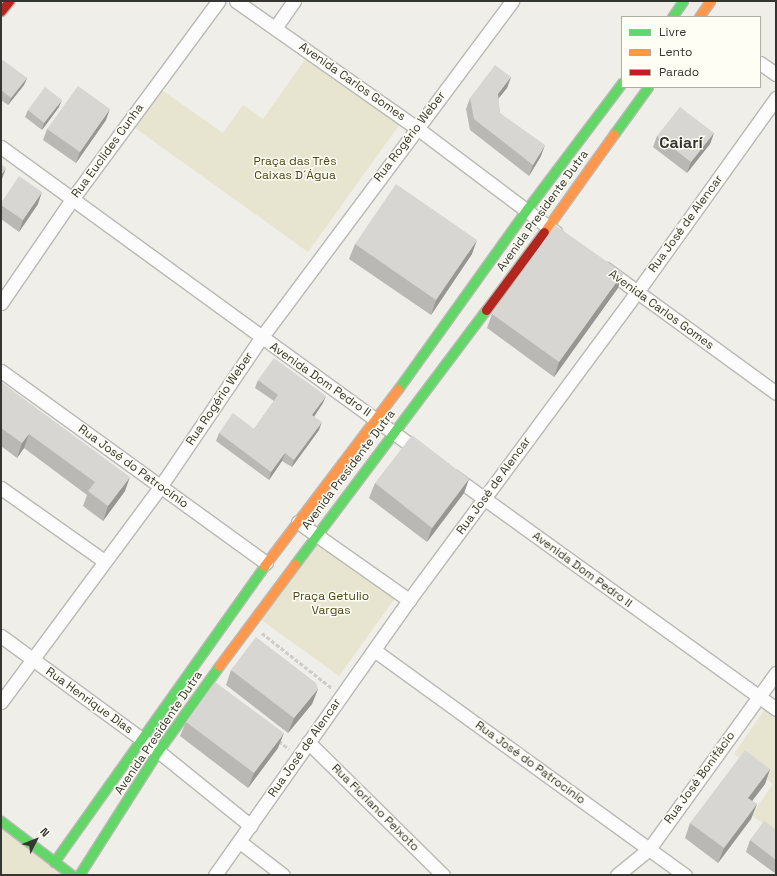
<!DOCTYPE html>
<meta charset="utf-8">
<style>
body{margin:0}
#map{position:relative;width:777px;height:876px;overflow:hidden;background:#efeee9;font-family:"Space Grotesk",sans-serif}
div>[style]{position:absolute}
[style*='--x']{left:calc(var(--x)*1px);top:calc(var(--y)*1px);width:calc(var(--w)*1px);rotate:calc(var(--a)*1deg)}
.green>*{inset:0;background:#e7e5cf}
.path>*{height:2.5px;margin-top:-1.25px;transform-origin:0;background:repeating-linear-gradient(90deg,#cdcdcb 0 4px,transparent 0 6px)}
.roads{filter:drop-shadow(1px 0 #b9b9b5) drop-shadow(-1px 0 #b9b9b5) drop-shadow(0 1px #b9b9b5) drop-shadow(0 -1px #b9b9b5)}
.street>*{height:13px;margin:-6.5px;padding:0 6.5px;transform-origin:6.5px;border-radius:6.5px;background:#fdfcfc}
.fast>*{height:9px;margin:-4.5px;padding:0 4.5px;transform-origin:4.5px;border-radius:4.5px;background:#63d668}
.slow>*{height:9px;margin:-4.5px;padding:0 4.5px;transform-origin:4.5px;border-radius:4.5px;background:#ff974d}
.jam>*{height:9px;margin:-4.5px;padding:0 4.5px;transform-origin:4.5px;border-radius:4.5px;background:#b3261e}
.wall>*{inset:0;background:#b9b8b5}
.shaded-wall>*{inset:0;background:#969693}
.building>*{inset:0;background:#d7d6d2}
span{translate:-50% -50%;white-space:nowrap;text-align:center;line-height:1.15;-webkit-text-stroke:3px #fefef4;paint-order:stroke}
.street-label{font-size:12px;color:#353531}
.park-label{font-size:12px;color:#4b4619}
.district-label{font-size:16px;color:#353531;font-weight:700}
.frame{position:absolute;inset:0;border:2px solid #353531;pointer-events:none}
.legend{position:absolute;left:621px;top:16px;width:140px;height:72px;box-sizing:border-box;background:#fefef4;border:1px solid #aeaea6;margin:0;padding:5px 7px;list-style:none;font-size:12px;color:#353531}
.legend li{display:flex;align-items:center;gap:8px;height:20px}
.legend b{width:20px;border:1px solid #aeaea6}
.north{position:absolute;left:16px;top:820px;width:40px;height:40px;-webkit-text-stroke:3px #fefef4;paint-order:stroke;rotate:48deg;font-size:11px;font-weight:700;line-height:16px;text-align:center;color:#353531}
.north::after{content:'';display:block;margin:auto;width:14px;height:18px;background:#353531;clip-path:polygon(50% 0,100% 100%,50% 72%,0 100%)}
</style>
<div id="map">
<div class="green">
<div style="clip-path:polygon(309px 54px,402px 121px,308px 252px,135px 128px,162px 90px,223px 133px,243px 105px,263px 119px)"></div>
<div style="clip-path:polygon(322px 532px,401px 590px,339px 676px,260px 619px)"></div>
<div style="clip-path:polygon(776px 705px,776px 833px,751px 815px,773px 784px,734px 754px,767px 706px)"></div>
<div style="clip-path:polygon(1px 826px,69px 875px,1px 875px)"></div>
</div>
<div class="path">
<div style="--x:262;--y:633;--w:89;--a:38.2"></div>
<div style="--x:279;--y:741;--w:13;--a:39"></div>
</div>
<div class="roads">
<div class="street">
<div style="--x:236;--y:1;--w:221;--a:35.1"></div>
<div style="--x:417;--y:128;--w:173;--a:37"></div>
<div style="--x:275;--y:28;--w:33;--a:-55"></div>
<div style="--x:760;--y:63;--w:19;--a:35"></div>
<div style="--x:1;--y:147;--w:518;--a:36.05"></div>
<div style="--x:606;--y:269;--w:210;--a:36.1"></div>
<div style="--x:1;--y:303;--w:127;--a:-55.6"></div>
<div style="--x:73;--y:198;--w:245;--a:-53.6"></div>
<div style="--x:1;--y:371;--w:327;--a:35.9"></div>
<div style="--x:453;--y:476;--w:398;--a:35.8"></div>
<div style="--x:1;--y:488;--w:126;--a:35.3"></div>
<div style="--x:298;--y:522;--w:136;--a:35.1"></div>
<div style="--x:1;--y:636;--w:195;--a:36.2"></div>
<div style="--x:158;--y:751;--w:119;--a:38.9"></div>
<div style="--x:374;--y:650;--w:384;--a:35.9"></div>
<div style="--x:1;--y:702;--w:267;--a:-53.5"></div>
<div style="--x:160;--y:487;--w:180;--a:-55.9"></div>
<div style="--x:261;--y:338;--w:420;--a:-53.3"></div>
<div style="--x:308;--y:742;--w:190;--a:44.6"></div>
<div style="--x:240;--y:842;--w:54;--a:37.5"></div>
<div style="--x:215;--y:875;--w:337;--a:-54.8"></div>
<div style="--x:409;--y:600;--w:383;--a:-53.5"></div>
<div style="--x:637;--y:292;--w:239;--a:-54.4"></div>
<div style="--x:617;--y:875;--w:41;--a:-39.1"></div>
<div style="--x:649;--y:849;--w:217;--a:-54.2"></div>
</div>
<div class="fast">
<div style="--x:672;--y:17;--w:19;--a:-55"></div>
<div style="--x:614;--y:134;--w:58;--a:-54.1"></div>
<div style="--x:398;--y:389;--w:221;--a:-54.4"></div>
<div style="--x:527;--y:209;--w:158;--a:-53"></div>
<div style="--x:295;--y:564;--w:318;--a:-53.1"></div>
<div style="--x:1;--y:821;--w:89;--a:37.3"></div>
<div style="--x:54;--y:862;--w:363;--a:-54.6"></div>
<div style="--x:79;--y:875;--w:147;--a:-57.5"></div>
<div style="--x:158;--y:751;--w:105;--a:-54.3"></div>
</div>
<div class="slow">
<div style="--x:699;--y:17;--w:19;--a:-55"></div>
<div style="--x:544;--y:232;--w:120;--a:-54.5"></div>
<div style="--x:264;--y:566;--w:222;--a:-52.9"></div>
<div style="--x:219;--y:666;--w:127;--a:-53.3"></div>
</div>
<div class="jam">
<div style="--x:1;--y:11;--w:13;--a:-51"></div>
<div style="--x:486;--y:310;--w:97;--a:-53.4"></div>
</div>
</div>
<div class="wall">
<div style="clip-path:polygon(1px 63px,27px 78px,24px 85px,8px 105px,1px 100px)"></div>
<div style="clip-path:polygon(511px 77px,507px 88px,498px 99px,500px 113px,541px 156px,529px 176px,470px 130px,466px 109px,470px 98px)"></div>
<div style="clip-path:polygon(59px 107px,42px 130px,25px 117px,28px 110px)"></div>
<div style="clip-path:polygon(106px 120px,76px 163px,43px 140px,47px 129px)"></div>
<div style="clip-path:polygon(714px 133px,710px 144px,687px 173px,653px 147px,657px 136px)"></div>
<div style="clip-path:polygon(1px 203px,38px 204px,19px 232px,1px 219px)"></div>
<div style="clip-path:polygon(355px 244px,472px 254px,431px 315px,349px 259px)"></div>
<div style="clip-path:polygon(618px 288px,554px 377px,487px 328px,492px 314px)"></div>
<div style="clip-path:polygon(258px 380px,323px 403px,314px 416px,319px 430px,292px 467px,282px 461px,269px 480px,216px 441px,219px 433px,254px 429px,274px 401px,255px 388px)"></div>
<div style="clip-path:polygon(1px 382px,125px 491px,103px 521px,83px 506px,87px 495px,24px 448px,17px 458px,1px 446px)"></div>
<div style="clip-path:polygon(469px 479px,464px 493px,427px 542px,369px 498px,375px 483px)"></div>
<div style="clip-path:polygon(231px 670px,318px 689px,312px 704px,288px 733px,226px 685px)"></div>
<div style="clip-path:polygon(186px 722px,278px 748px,248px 788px,180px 736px)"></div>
<div style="clip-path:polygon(770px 769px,765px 784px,752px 801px,757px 804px,751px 819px,718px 863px,685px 838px,690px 823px)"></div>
<div style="clip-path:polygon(776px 830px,776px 874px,746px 852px,750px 840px)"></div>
</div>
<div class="shaded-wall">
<div style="clip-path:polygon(511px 77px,507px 88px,493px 105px,498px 94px)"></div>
<div style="clip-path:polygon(27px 78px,24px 85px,8px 105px,11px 98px)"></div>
<div style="clip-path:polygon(62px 100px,59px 107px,42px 130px,44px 123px)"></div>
<div style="clip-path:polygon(110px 109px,106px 120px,76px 163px,80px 152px)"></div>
<div style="clip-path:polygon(714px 133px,710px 144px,687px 173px,691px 162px)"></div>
<div style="clip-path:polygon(545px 145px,541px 156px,529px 176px,533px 165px)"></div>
<div style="clip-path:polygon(6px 168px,2px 179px,1px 181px,1px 175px)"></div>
<div style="clip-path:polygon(42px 192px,38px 204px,19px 232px,23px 220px)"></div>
<div style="clip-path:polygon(477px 240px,472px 254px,431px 315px,436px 300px)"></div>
<div style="clip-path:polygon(623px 273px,618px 288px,554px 377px,559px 362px)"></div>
<div style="clip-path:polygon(326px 396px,323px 403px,310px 423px,312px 415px)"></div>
<div style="clip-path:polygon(322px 422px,319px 430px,292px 467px,294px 460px)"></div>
<div style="clip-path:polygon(29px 434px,24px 448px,17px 458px,22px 443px)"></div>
<div style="clip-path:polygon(285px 453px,282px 461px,269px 480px,271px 472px)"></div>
<div style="clip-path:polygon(130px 477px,125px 491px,103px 521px,108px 506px)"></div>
<div style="clip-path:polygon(469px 479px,464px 493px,427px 542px,432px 528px)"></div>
<div style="clip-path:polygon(318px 689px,312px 704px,288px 733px,294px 718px)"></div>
<div style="clip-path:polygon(284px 733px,278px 748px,248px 788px,254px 773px)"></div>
<div style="clip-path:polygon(770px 769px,765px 784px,743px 813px,748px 798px)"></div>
<div style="clip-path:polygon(757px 804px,751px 819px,718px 863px,724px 848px)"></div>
</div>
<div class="building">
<div style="clip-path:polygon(3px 60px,27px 78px,11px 98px,1px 90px,1px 63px)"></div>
<div style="clip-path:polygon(495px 65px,511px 77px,498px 94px,500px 113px,545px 145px,533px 165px,474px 119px,470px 98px)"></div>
<div style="clip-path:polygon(78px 86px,110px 109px,80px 152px,47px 129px)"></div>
<div style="clip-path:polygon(45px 87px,62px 100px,44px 123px,28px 110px)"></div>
<div style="clip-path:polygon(680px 107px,714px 133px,691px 162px,657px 136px)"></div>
<div style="clip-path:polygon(1px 164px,6px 168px,1px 175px)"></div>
<div style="clip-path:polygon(19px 176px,42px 192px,23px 220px,1px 205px,1px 203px)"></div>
<div style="clip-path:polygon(396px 184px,477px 240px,436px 300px,355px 244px)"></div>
<div style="clip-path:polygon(555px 225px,623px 273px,559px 362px,492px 314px)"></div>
<div style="clip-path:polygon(274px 358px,326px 396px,312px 415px,322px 422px,294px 460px,285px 453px,271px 472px,219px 433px,233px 413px,254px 429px,278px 395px,258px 380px)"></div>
<div style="clip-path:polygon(1px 382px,130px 477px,108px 506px,88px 491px,95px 482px,29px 434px,22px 443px,1px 428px)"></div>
<div style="clip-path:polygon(412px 435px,469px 479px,432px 528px,375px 483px)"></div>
<div style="clip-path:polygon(256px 637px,316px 683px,318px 689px,294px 718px,231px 670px)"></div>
<div style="clip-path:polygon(215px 682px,284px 733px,254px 773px,186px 722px)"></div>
<div style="clip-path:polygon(745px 750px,770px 769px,748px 798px,757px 804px,724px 848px,690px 823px)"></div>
<div style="clip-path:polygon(764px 821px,776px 830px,776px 860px,750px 840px)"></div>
</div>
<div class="street-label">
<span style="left:352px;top:82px;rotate:35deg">Avenida Carlos Gomes</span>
<span style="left:410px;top:137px;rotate:-53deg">Rua Rogério Weber</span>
<span style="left:108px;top:151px;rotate:-54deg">Rua Euclides Cunha</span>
<span style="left:543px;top:211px;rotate:-54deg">Avenida Presidente Dutra</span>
<span style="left:686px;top:224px;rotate:-54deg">Rua José de Alencar</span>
<span style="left:661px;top:310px;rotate:36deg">Avenida Carlos Gomes</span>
<span style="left:320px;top:380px;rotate:35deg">Avenida Dom Pedro II</span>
<span style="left:220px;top:399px;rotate:-56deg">Rua Rogério Weber</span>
<span style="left:133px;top:467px;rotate:36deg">Rua José do Patrocínio</span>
<span style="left:349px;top:470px;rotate:-53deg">Avenida Presidente Dutra</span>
<span style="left:494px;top:486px;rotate:-54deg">Rua José de Alencar</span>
<span style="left:582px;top:570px;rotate:36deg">Avenida Dom Pedro II</span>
<span style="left:89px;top:701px;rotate:36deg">Rua Henrique Dias</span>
<span style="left:159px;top:733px;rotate:-56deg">Avenida Presidente Dutra</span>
<span style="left:305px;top:748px;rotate:-55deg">Rua José de Alencar</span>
<span style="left:530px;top:763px;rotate:36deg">Rua José do Patrocínio</span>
<span style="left:700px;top:778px;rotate:-54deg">Rua José Bonifácio</span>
<span style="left:375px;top:808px;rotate:45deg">Rua Floriano Peixoto</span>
</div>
<div class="park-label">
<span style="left:295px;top:169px">Praça das Três<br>Caixas D´Água</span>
<span style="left:331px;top:604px">Praça Getulio<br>Vargas</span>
</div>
<div class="district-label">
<span style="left:681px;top:143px">Caiarí</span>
</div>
<div class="frame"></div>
<ul class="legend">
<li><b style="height:5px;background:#63d668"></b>Livre</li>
<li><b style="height:5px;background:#ff974d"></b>Lento</li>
<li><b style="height:5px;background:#b3261e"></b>Parado</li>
</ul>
<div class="north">N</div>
</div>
